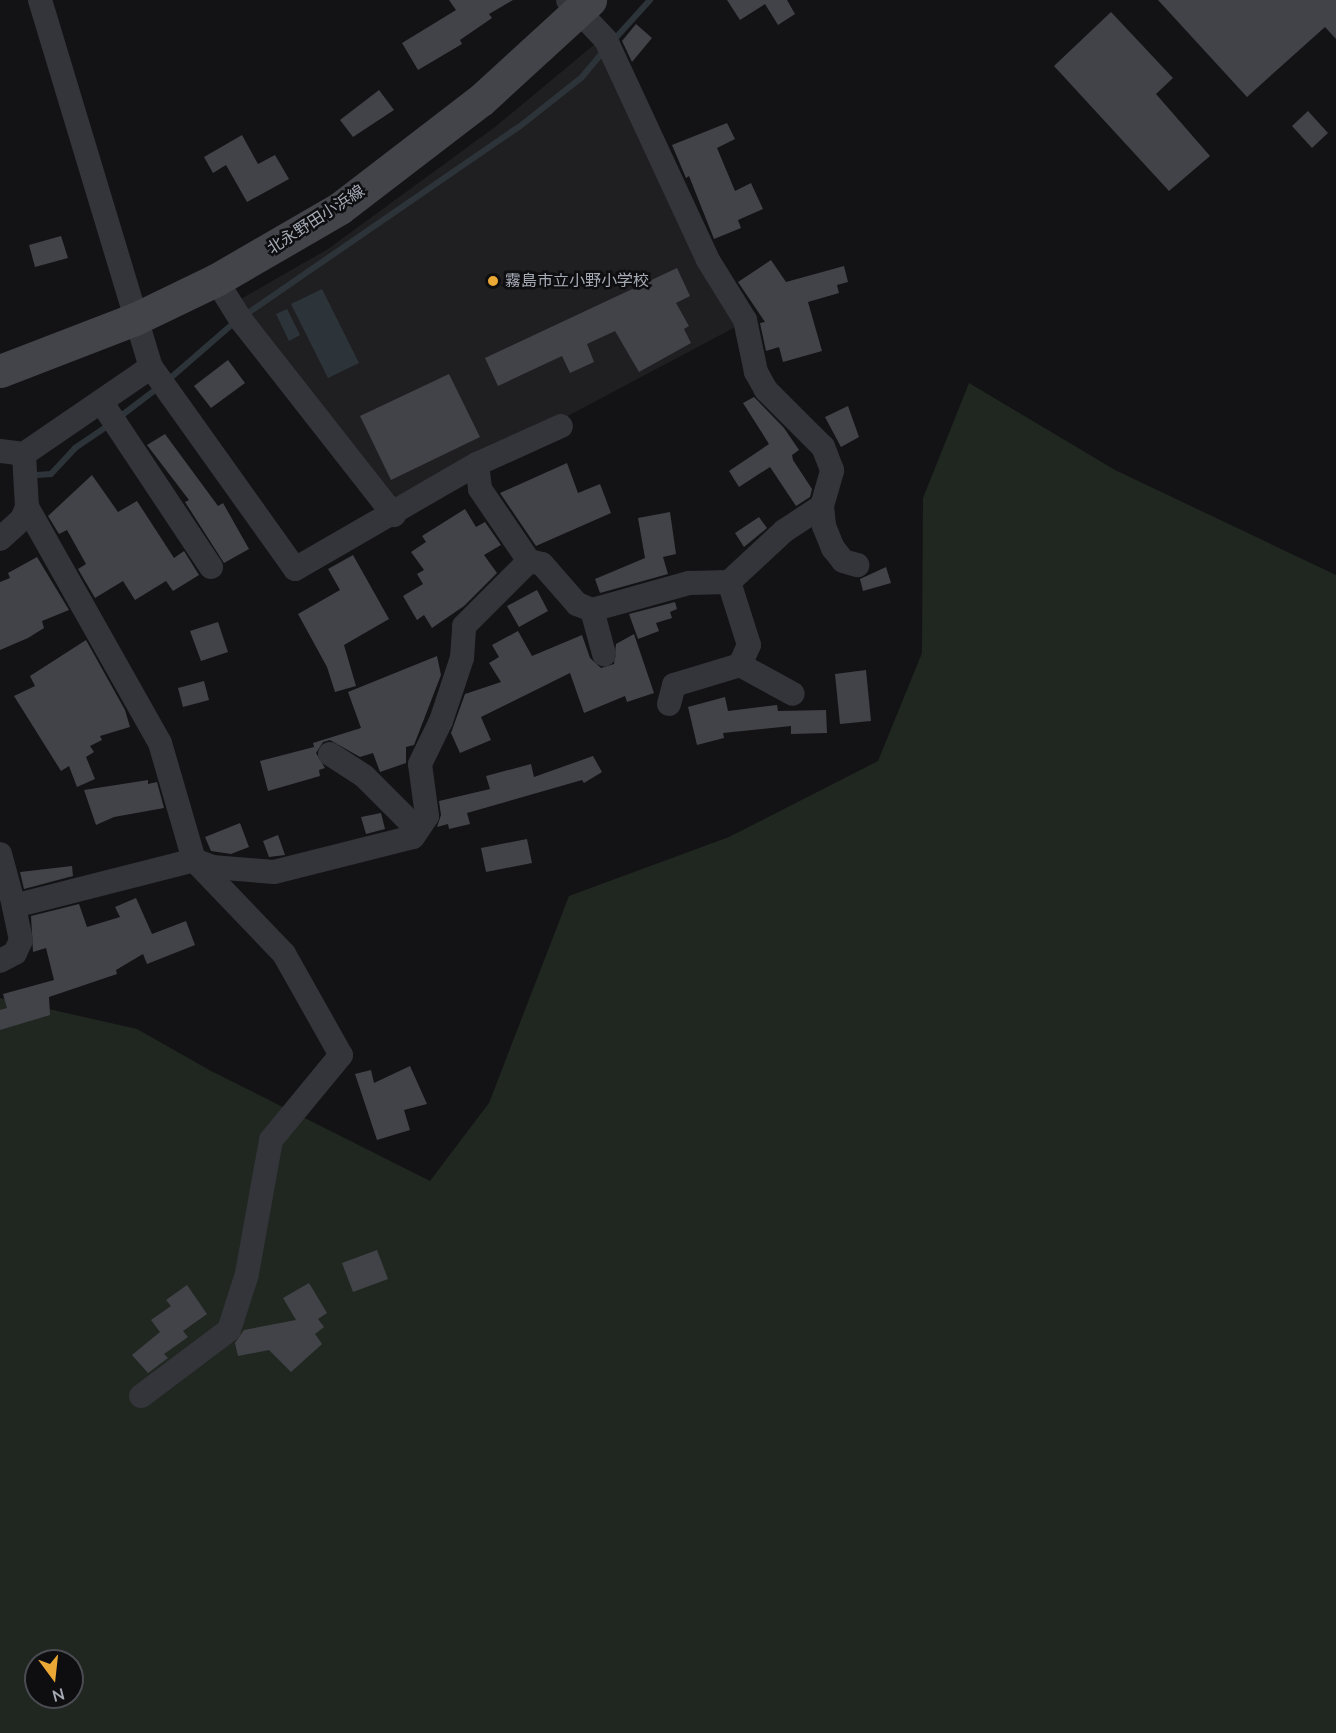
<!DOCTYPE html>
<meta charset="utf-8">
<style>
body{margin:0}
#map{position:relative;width:1336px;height:1733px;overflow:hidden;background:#131315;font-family:"Nunito Sans","Noto Sans JP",sans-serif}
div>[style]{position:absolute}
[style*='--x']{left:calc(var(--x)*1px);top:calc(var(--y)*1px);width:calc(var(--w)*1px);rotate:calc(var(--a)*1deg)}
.built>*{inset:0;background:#1f1f22}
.green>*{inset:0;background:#202720}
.water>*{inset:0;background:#2c343a}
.stream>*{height:6px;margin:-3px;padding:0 3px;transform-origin:3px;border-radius:3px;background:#2c343a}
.building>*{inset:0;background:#424348}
.street>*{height:24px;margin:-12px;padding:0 12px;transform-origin:12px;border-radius:12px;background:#34353a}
.secondary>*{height:33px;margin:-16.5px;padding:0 16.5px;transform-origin:16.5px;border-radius:16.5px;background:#42444a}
.dots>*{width:16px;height:16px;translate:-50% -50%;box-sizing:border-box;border:3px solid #0e0e10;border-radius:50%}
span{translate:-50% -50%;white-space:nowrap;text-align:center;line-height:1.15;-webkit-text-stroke:5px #0e0e10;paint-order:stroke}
.street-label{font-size:16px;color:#a5aab5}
.poi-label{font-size:16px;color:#a5aab5}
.left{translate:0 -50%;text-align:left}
.north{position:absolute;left:24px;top:1649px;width:60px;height:60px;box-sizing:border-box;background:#0e0e10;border:2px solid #4a4c52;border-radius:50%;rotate:165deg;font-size:16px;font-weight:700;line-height:24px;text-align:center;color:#a5aab5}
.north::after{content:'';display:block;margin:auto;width:21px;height:27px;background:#eba835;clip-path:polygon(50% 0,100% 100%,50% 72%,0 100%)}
</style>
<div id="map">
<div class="built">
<div style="clip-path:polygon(601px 39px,741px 324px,485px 460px,391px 503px,234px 303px,328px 249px,495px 127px)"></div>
</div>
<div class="green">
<div style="clip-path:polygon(evenodd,969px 383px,1115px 470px,1336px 575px,1336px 1733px,0 1733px,0 998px,137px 1029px,211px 1071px,430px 1181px,489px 1103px,569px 896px,729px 837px,878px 761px,922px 653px,923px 498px,969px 383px,36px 1661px,72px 1661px,72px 1697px,36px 1697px,36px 1661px)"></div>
</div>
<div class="water">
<div style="clip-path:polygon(322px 289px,359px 363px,328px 378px,291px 304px)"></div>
<div style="clip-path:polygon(287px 309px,300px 335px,289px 341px,276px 314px)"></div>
</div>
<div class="stream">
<div style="--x:612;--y:42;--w:57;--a:-47.9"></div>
<div style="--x:245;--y:315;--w:332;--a:-34.5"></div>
<div style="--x:519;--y:127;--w:80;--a:-38.4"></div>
<div style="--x:582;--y:77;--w:35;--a:-50"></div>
<div style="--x:167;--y:381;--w:91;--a:-41"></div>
<div style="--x:117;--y:419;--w:53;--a:-37.3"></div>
<div style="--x:37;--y:475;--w:14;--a:-4"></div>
<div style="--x:51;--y:474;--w:35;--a:-47"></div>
<div style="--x:75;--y:448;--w:41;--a:-34.1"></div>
</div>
<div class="building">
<div style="clip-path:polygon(449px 0,513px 0,489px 14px,492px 18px,460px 40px,462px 44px,418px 70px,402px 43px,456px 10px)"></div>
<div style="clip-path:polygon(727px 0,787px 0,795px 14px,778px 25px,765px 4px,740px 20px)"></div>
<div style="clip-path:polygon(1158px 0,1336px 0,1336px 39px,1325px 27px,1247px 97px)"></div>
<div style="clip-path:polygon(1111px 12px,1173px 78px,1156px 94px,1210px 156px,1169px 191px,1054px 66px)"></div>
<div style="clip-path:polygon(636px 24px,652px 38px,632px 62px,622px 41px)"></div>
<div style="clip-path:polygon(379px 90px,394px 110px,353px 137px,340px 120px)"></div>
<div style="clip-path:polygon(1308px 111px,1328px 133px,1312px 148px,1292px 126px)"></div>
<div style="clip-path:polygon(727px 123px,735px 139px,717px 148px,735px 191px,751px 183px,763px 209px,738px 220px,741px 228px,714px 239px,689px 176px,686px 178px,672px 145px)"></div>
<div style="clip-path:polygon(242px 135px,258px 164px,275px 155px,289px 179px,247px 202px,226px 165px,213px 173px,204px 157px)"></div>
<div style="clip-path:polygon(61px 236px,68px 258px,35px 267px,29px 245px)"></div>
<div style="clip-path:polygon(771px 260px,786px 282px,844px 266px,848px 282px,837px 285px,839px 293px,808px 302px,822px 351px,783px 362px,779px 347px,766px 351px,760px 323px,765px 322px,738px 282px)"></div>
<div style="clip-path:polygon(677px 268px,690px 296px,676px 303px,689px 326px,684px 329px,691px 343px,639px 372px,615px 331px,587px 344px,594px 362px,570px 373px,562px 356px,498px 386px,485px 358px)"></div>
<div style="clip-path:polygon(228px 360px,245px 383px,211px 408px,194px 386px)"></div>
<div style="clip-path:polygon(449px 374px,480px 437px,391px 480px,360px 416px)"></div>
<div style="clip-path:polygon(754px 397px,784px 428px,799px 450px,792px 455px,793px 460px,812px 489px,810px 497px,796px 506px,770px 467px,739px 487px,729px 471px,769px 444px,743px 403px)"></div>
<div style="clip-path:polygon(848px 406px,859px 437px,841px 447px,825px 417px)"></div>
<div style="clip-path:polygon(165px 434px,218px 506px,223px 503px,249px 549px,224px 563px,185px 502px,189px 500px,147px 445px)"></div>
<div style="clip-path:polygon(567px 463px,578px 493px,600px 484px,611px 513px,536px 546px,500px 493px)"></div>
<div style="clip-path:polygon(92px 475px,118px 512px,137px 501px,174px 558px,184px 551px,199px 575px,173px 591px,166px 581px,135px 600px,123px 581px,95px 598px,78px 569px,86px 564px,67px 530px,59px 534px,48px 516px)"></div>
<div style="clip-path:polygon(465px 509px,476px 527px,485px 522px,501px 545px,484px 555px,497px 573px,464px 606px,432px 628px,424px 615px,417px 620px,403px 596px,423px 584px,417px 574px,424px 570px,411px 552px,426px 542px,422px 536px)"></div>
<div style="clip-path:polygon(670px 512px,676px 554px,663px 557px,668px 574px,600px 593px,595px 579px,645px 558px,638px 518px)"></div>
<div style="clip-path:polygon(759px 517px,767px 528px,744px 547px,735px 533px)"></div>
<div style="clip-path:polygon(353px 555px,389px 619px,344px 645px,356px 686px,335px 692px,327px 667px,298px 614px,340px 590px,328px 569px)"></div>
<div style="clip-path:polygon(37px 557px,69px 610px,42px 621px,44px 628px,28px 638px,0 650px,0 582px,10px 578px,8px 573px)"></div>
<div style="clip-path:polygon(886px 567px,891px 583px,863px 591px,860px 579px)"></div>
<div style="clip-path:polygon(537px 590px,548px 611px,519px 627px,507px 606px)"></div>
<div style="clip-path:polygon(675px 602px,677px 609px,670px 612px,672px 618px,656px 623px,659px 631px,638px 639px,629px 614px)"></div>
<div style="clip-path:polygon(218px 622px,228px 652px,201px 661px,190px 631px)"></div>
<div style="clip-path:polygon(518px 631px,532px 656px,582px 635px,590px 658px,601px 668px,614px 664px,616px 644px,634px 634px,654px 693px,627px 702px,625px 696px,584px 713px,570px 673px,481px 717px,491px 740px,460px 753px,451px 733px,465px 694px,501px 682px,489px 663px,499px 657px,492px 645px)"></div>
<div style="clip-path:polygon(86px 640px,125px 710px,130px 727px,100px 736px,102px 740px,90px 746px,94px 752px,86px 757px,95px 779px,77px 787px,69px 766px,61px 771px,14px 696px,35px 686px,30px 676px)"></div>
<div style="clip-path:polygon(437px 656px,441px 675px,414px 745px,406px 747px,406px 763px,380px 772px,373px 753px,360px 757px,330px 740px,323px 742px,316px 753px,325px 768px,319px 770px,320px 776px,268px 791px,260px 761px,314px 747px,313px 743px,361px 728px,348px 692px)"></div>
<div style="clip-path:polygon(866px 670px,871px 721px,840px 724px,835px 674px)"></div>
<div style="clip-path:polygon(204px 681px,209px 700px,183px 707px,178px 688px)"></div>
<div style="clip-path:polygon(725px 697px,728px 711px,777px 705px,778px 711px,826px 710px,827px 733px,791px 734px,791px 726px,723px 733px,724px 738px,697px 745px,688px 707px)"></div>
<div style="clip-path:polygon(593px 756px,602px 772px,584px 783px,582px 780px,467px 813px,470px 824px,449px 829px,448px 824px,437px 827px,441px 815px,439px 801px,490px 789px,486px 776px,531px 764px,534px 777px)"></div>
<div style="clip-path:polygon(148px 780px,148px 784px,157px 782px,164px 808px,114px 817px,96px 825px,84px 790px)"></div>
<div style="clip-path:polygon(381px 813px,385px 829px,366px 834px,361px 817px)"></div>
<div style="clip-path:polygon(240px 823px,249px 847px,231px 854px,211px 851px,205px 837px)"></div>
<div style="clip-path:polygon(278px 835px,285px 855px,269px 857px,263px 841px)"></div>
<div style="clip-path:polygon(527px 839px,532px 863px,486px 872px,481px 848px)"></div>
<div style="clip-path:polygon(72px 866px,73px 876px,24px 889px,20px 872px)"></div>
<div style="clip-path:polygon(136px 898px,152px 934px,186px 921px,195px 945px,147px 964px,143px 954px,116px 970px,117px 974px,49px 997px,50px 1015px,0 1030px,0 1010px,7px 1008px,3px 994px,54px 980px,46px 948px,33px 952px,31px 916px,79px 904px,87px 927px,120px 917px,115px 907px)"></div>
<div style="clip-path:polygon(410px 1066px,427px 1104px,404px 1110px,410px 1130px,377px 1140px,355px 1074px,371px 1070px,374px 1083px)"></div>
<div style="clip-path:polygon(377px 1250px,388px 1279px,353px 1292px,342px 1263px)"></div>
<div style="clip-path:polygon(309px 1283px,327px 1313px,318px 1319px,324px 1327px,315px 1334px,322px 1344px,291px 1372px,269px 1350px,238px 1356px,235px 1343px,244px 1330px,296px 1320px,283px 1298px)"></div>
<div style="clip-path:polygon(187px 1285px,207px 1314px,183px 1331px,188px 1337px,164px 1354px,168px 1358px,148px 1373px,132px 1355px,160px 1332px,151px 1320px,171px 1306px,166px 1300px)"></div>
</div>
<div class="street">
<div style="--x:40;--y:0;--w:383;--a:73.2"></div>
<div style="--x:151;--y:367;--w:248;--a:54.5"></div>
<div style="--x:295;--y:569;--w:210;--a:-30"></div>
<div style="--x:477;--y:464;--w:92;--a:-24.3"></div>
<div style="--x:216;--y:280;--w:47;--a:58"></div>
<div style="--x:241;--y:320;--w:248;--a:51.9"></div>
<div style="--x:102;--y:403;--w:197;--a:56.4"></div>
<div style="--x:0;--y:451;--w:24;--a:7"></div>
<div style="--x:24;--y:454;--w:154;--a:-34.4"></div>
<div style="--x:24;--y:454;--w:53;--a:86.8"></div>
<div style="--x:27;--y:507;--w:271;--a:60.6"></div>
<div style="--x:160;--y:743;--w:122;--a:73.8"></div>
<div style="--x:194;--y:860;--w:130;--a:46.2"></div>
<div style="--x:284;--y:954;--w:116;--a:60.6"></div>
<div style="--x:341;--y:1055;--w:110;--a:129.5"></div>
<div style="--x:271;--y:1140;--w:136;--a:100.2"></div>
<div style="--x:247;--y:1274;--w:59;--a:107.8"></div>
<div style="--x:229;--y:1330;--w:110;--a:143.1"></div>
<div style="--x:477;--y:464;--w:25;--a:83"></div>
<div style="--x:480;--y:489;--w:87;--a:55.8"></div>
<div style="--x:529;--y:561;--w:13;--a:13"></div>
<div style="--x:542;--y:564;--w:53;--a:48.8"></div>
<div style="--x:577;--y:604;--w:16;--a:22"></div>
<div style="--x:592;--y:610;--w:101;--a:-15.6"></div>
<div style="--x:689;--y:583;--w:40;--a:-1.4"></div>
<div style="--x:729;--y:582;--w:75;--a:-42.8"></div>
<div style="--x:784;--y:531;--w:45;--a:-33.3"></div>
<div style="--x:822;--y:506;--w:37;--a:-74"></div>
<div style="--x:832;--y:470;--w:25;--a:-111"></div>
<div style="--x:823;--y:447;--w:81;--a:-135"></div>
<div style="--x:766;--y:390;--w:21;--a:-119"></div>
<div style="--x:756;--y:372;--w:53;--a:-101.9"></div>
<div style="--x:745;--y:320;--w:70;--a:-121.7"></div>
<div style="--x:708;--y:260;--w:242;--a:-114.9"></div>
<div style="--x:606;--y:40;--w:55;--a:-133.5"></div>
<div style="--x:822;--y:506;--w:20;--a:84"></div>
<div style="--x:824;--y:526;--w:24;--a:68"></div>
<div style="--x:833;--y:548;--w:16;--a:52"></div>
<div style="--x:843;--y:561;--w:15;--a:16"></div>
<div style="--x:0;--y:539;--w:30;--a:-42"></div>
<div style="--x:22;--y:519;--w:13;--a:-67"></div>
<div style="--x:592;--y:610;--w:46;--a:74.7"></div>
<div style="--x:740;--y:665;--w:60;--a:28.7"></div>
<div style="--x:669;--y:704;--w:20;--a:-75"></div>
<div style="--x:674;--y:685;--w:69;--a:-16.9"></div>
<div style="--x:740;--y:665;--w:22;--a:-66"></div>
<div style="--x:749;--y:645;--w:66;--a:-107.6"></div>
<div style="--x:330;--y:754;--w:40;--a:32.9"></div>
<div style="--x:364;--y:776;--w:76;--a:45"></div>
<div style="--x:0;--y:854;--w:54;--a:74.9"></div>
<div style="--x:14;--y:906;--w:186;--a:-14.3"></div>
<div style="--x:194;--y:860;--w:19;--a:21"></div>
<div style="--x:212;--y:867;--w:62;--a:4.6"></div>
<div style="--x:274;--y:872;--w:143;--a:-14.1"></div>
<div style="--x:413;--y:837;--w:25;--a:-56"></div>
<div style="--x:427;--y:816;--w:52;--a:-97.7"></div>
<div style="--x:420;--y:764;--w:48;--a:-64"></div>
<div style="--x:441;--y:721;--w:66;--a:-71.6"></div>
<div style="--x:462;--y:658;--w:32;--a:-86"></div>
<div style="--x:464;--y:626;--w:92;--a:-45"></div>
<div style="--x:0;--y:961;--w:17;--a:-28"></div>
<div style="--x:15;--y:953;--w:14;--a:-65"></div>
<div style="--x:21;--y:940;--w:35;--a:-102"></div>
</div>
<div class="secondary">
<div style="--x:0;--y:371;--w:145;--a:-21.1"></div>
<div style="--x:135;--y:319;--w:90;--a:-25.7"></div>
<div style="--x:216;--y:280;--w:143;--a:-30.1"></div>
<div style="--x:340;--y:208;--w:178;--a:-37.5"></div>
<div style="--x:481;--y:100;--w:148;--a:-42.5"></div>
</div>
<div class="dots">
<div style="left:493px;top:281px;background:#eba835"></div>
</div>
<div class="street-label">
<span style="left:316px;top:220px;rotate:-33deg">北永野田小浜線</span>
</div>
<div class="poi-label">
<span class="left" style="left:505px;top:281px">霧島市立小野小学校</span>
</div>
<div class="north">N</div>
</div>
